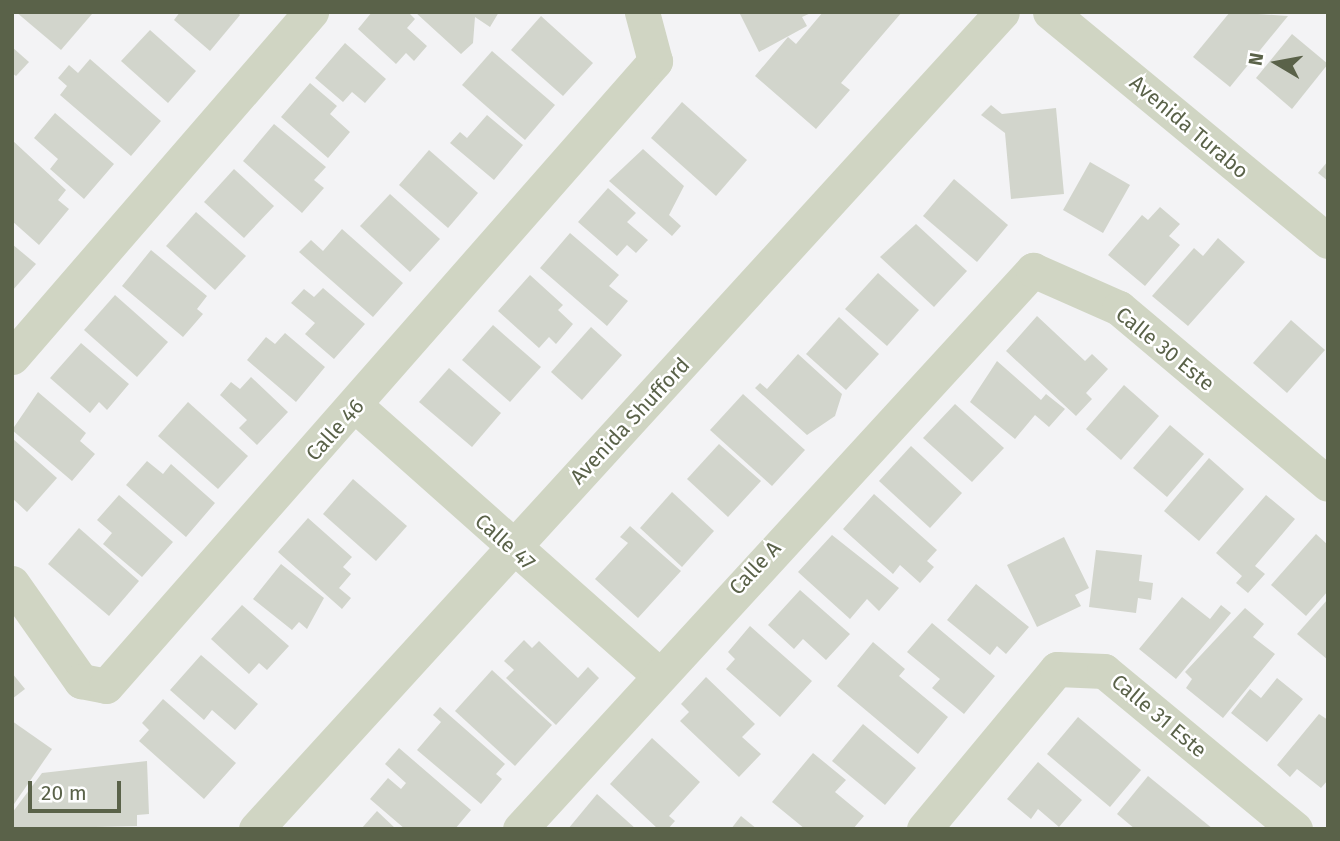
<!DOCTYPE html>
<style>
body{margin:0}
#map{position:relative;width:1340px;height:841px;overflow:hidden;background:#f3f3f5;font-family:"Fira Sans",sans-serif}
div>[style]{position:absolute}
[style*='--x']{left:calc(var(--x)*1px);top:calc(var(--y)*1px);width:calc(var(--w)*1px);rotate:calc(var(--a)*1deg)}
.building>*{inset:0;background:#d2d5cc}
.minor>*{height:35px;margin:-17.5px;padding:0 17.5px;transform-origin:17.5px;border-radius:17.5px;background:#d0d5c3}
span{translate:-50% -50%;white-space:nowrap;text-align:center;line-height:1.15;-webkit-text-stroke:5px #fff;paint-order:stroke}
.street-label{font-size:21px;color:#5a6249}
.frame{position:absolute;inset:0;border:14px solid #5a6249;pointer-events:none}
.north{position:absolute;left:1242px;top:28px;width:70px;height:70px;-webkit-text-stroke:5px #fff;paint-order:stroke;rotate:280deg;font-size:19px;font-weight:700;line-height:28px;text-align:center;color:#5a6249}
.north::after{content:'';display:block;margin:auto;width:24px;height:32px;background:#5a6249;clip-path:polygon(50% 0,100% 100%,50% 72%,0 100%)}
.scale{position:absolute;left:28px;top:781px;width:93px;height:32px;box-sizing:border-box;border:4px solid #5a6249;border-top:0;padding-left:9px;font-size:21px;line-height:24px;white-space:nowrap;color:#5a6249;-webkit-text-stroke:5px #fff;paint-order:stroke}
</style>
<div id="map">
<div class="building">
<div style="clip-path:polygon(16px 12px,89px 12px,92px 14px,61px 50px)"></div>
<div style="clip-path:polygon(180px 12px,237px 12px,240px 15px,210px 51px,174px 20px)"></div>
<div style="clip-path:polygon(372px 12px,408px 12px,415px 19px,407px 28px,427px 46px,414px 61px,406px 53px,396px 64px,358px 29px)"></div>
<div style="clip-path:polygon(415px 12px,499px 12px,490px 27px,475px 17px,473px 43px,461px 54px)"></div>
<div style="clip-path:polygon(739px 12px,813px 12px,802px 17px,807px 26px,759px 52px)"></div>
<div style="clip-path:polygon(823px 12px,902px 12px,841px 83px,850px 90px,816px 129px,755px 76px,788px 37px,796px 44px)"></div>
<div style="clip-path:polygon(1230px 12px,1288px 16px,1230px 87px,1193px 57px)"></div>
<div style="clip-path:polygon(541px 16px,593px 63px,563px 96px,511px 50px)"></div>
<div style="clip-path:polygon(150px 30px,196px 71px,168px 103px,121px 61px)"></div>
<div style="clip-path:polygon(1292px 34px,1328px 64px,1292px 109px,1256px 78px)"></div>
<div style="clip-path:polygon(345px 43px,386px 79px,365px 103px,352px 92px,343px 102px,315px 78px)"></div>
<div style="clip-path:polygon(12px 47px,29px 62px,16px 76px,12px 73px)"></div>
<div style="clip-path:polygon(492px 51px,555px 105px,525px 140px,462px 85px)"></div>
<div style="clip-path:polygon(90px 59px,161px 121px,131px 156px,60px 95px,67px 86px,58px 78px,69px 65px,78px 73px)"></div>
<div style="clip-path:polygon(310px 83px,337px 106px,330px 114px,350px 132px,328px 158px,281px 117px)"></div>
<div style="clip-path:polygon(682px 102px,747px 160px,716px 196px,651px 138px)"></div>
<div style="clip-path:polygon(991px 105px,1002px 114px,1056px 108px,1064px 194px,1011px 199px,1005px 133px,981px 115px)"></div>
<div style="clip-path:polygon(55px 113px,114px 164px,84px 199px,50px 169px,58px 159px,34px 138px)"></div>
<div style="clip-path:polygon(487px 115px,523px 145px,494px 180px,450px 143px,460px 132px,467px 138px)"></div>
<div style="clip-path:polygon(274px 124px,326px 167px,314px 180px,324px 188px,302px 213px,243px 161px)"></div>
<div style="clip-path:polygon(12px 140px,66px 190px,58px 200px,69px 209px,39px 245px,12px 221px)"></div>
<div style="clip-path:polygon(643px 149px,684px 186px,669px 215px,681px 226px,672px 236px,609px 181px)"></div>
<div style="clip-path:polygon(429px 150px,478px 193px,448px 228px,399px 185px)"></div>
<div style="clip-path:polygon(1328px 161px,1328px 181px,1318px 173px)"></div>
<div style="clip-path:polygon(1090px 162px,1130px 185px,1103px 233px,1063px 210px)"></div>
<div style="clip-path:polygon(234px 169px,274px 206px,244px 238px,204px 202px)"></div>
<div style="clip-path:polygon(954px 179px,1008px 225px,977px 262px,923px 216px)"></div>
<div style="clip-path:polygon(608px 188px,636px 213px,627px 222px,648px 240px,636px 253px,627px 245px,617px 256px,578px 222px)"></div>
<div style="clip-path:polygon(390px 194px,440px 239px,410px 272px,360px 226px)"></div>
<div style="clip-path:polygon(1160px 207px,1180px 224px,1169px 236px,1180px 245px,1145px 286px,1108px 255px,1142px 215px,1148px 220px)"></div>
<div style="clip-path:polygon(196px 212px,246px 256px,215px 290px,166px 246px)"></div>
<div style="clip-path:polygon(916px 224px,967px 271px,934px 307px,880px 257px)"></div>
<div style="clip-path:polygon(342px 229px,403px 283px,373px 317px,299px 252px,311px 240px,323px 251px)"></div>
<div style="clip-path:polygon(570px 233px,619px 275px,609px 286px,628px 301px,607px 326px,540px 268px)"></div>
<div style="clip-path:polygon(1218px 238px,1245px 262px,1188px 326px,1152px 296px,1194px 248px,1203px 256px)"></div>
<div style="clip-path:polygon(12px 244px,36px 264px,12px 291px)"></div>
<div style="clip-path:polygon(151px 250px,207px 296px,197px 309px,203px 314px,183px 337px,122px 286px)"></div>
<div style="clip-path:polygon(878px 273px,919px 310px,887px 346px,845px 309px)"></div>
<div style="clip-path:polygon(530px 275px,563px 305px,558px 310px,573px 324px,556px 344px,549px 337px,539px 348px,498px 311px)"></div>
<div style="clip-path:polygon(323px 288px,365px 324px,334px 359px,305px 334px,315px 323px,291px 303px,304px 289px,314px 297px)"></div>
<div style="clip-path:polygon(115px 295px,168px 342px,137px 377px,84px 330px)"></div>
<div style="clip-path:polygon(1037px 316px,1085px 361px,1092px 354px,1108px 369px,1086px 393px,1092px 399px,1076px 416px,1006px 351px)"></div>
<div style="clip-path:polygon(839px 317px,879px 354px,846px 390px,806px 354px)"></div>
<div style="clip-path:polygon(1291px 320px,1325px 350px,1287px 393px,1253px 363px)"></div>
<div style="clip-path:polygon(493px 325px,541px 367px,510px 402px,462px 360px)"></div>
<div style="clip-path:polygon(591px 327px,622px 355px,582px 400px,551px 372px)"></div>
<div style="clip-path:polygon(285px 333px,325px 367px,296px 402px,247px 360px,266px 337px,275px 344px)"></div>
<div style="clip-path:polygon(81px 343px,129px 384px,107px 410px,99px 402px,90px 413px,50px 378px)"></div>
<div style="clip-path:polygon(798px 354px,842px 394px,835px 416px,807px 435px,755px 388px,760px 383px,767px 389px)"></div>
<div style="clip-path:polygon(997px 361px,1041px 400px,1046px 394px,1065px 409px,1049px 427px,1035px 415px,1015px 439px,970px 402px)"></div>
<div style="clip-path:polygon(449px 368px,501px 413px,472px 447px,419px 402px)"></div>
<div style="clip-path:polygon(251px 377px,288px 412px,257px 445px,239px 428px,247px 420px,220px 395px,231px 382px,240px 389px)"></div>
<div style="clip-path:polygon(1124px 385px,1159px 416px,1121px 460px,1086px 429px)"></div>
<div style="clip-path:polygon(38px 392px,86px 433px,80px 441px,95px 454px,72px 481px,12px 430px)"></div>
<div style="clip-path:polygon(743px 394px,805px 450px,772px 486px,710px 430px)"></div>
<div style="clip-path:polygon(188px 402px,248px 456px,218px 489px,158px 436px)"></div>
<div style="clip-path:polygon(955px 404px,1004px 448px,972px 482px,923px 438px)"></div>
<div style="clip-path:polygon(1170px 425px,1204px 454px,1167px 497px,1133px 468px)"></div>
<div style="clip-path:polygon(12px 438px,57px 478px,27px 512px,12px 498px)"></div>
<div style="clip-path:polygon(719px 444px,761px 481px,728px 517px,687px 479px)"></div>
<div style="clip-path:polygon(911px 446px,962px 493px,930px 528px,879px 481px)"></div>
<div style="clip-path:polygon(1209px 458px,1244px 489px,1199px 541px,1164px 511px)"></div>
<div style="clip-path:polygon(147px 461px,163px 474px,171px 464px,215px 503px,186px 537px,126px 485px)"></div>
<div style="clip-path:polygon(353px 479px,407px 526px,376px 561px,323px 514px)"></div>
<div style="clip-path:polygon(672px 492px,714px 531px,682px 567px,640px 528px)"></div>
<div style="clip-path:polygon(874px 494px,937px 550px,927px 561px,934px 567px,920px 583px,900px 565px,893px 574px,843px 529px)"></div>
<div style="clip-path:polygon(119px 495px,173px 542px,142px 577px,103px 544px,112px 533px,97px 520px)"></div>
<div style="clip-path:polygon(1266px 495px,1295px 519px,1255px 566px,1265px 574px,1248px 593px,1236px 583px,1242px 576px,1216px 553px)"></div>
<div style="clip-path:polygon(308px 518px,352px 557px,343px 567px,351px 574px,339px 588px,351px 598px,342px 609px,278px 552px)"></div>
<div style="clip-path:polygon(630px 526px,681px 571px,638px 618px,595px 579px,628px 543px,620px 537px)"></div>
<div style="clip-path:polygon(79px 528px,139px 581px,109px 616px,48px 564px)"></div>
<div style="clip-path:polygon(1316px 534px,1328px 545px,1328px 591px,1306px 616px,1271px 585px)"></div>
<div style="clip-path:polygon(832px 535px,899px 588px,879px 611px,867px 599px,850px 619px,798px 572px)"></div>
<div style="clip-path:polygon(1064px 537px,1089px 588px,1075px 595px,1081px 606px,1037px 627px,1007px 565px)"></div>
<div style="clip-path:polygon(1096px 550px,1142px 555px,1139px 581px,1153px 583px,1151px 600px,1138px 598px,1136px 613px,1089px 607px)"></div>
<div style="clip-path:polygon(281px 564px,324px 598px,307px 629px,299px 622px,292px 630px,253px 599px)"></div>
<div style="clip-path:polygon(976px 584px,1029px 627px,1006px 654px,997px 646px,990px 655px,947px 620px)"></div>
<div style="clip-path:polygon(800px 590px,850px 634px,826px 660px,803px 639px,794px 649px,768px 625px)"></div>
<div style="clip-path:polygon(1182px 597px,1210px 619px,1221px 605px,1231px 613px,1176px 679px,1139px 649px)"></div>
<div style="clip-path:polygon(1328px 599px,1328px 660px,1297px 634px)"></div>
<div style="clip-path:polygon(242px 605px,289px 646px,267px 670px,259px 663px,249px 674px,211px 639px)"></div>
<div style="clip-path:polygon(1245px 608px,1264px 624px,1253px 637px,1275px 654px,1223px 718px,1186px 688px,1192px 679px,1185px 672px)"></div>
<div style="clip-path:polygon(932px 623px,995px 676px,964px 714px,932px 688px,940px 679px,907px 652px)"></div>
<div style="clip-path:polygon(750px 626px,812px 681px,780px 717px,726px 669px,735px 659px,728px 652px)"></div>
<div style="clip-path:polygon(524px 640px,532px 648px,539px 641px,578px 678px,588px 667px,599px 678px,556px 725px,506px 678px,514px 670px,504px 661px)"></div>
<div style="clip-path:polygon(873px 642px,905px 669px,899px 676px,948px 717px,918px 754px,837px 686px)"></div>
<div style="clip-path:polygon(201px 655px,258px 704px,235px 730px,212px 710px,204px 720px,170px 690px)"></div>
<div style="clip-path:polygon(492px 670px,552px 725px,515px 766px,455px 711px)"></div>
<div style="clip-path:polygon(12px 673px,25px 689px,12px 699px)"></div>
<div style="clip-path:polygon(706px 677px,755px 724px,742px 737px,761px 754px,739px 777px,680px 721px,689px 712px,681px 704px)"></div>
<div style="clip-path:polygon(1277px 678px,1303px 699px,1267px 742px,1231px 713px,1250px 689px,1261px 698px)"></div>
<div style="clip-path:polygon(163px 699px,236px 763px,204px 799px,139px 741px,149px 730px,142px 723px)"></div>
<div style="clip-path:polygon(440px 707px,505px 764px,496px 774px,502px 779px,481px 804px,417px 750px,441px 722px,433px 715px)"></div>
<div style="clip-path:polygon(1319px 714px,1328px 720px,1328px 780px,1321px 788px,1297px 769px,1290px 777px,1277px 765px)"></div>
<div style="clip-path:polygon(1078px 717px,1141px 770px,1110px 807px,1047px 754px)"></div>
<div style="clip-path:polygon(12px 721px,52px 749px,12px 807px)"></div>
<div style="clip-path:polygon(863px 724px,916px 768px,885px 805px,832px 761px)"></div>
<div style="clip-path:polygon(652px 738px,700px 782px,669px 816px,675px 821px,668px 829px,658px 829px,610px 784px)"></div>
<div style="clip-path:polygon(399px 748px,471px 810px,455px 829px,405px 829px,370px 799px,388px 778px,401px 789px,406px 783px,385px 764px)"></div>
<div style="clip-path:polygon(813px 753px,846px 780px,835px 792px,864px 816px,853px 829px,805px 829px,772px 802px)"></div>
<div style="clip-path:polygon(147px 761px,149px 814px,137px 815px,137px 826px,12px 829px,12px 813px,42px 773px)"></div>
<div style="clip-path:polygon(1038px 762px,1082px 800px,1059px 827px,1038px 809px,1031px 819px,1007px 799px)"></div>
<div style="clip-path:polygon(1148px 776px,1213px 829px,1135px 829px,1117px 814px)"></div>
<div style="clip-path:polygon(597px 794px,636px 829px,568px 829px)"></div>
<div style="clip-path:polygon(377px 811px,396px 829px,361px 829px)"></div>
<div style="clip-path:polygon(741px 816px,757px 829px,731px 829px)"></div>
</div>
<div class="minor">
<div style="--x:1050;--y:12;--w:360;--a:39.5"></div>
<div style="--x:12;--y:357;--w:457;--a:-49.1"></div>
<div style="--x:356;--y:406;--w:402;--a:41.6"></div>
<div style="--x:12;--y:583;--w:120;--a:54.9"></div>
<div style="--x:81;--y:681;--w:25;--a:11"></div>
<div style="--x:106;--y:686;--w:832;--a:-48.7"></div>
<div style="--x:655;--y:61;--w:51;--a:-104.9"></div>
<div style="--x:256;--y:829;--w:1106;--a:-47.6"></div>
<div style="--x:520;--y:829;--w:759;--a:-47.46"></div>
<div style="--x:1033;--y:270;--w:94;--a:23.8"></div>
<div style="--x:1119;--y:308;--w:273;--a:40.1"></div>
<div style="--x:924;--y:829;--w:208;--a:-50.3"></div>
<div style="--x:1057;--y:669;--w:47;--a:2.4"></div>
<div style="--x:1104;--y:671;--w:248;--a:39.6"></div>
</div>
<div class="street-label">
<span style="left:1189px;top:127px;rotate:40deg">Avenida Turabo</span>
<span style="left:1165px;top:349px;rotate:39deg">Calle 30 Este</span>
<span style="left:630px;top:421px;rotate:-47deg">Avenida Shufford</span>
<span style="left:335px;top:430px;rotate:-48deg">Calle 46</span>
<span style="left:505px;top:542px;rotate:42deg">Calle 47</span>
<span style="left:755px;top:568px;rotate:-47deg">Calle A</span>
<span style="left:1159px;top:716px;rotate:40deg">Calle 31 Este</span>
</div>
<div class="frame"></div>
<div class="north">N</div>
<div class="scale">20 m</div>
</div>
